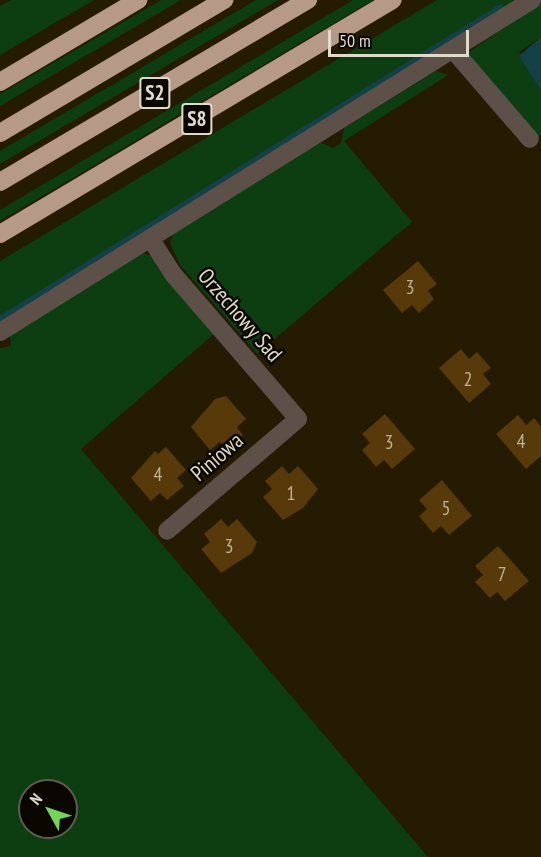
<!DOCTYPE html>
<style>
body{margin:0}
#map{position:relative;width:541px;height:857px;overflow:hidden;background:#241b02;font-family:"PT Sans Narrow",sans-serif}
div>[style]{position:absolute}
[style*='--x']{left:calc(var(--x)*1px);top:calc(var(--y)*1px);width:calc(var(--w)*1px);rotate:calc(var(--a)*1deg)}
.green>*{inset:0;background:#0d3e12}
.water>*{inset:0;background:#144047}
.stream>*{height:6px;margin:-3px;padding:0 3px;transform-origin:3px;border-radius:3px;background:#144047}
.building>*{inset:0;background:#57390a}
.minor>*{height:18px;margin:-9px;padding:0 9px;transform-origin:9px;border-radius:9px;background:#5c5049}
.highway>*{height:18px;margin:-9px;padding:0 9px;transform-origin:9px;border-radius:9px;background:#b69987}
span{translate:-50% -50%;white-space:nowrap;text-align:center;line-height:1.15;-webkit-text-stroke:5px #0a0701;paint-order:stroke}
.number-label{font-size:20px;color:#beb29a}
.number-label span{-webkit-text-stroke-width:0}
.shield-label span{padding:2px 4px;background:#0a0701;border:2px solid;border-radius:4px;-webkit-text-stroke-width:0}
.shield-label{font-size:21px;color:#e0daca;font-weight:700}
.street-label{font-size:22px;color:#e0daca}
.north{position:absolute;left:18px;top:779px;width:60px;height:60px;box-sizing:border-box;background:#0a0701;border:2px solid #605b51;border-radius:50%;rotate:310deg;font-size:16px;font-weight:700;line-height:24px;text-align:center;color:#e0daca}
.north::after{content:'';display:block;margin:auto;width:21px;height:27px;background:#75d25b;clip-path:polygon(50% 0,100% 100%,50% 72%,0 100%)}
.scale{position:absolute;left:328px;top:30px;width:141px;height:27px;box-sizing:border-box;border:3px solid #e0daca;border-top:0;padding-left:8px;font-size:18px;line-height:21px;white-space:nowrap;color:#e0daca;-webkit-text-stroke:4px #0a0701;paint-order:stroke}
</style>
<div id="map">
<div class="green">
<div style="clip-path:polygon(11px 0,94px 0,0 55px,0 6px)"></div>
<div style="clip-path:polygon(161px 0,181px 0,0 106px,0 94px)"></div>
<div style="clip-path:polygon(256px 0,278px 0,0 164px,0 151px)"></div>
<div style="clip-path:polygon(353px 0,373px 0,0 221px,0 210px)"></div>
<div style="clip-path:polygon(437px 0,520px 0,0 324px,0 261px)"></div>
<div style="clip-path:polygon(541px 3px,541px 37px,519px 52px,541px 90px,541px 135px,535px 139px,467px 53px)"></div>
<div style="clip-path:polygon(436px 71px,448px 75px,344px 141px,412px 222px,257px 354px,180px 265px,170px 243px,174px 231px,320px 142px,333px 148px,341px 143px,344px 128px)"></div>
<div style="clip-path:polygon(evenodd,139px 252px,152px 256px,216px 332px,81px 449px,428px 857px,0 857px,0 348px,11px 346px,10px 336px,139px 252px,30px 791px,66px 791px,66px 827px,30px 827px,30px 791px)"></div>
</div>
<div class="water">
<div style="clip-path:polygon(541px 37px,541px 90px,519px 56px)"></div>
</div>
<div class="stream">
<div style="--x:0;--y:319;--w:590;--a:-31.91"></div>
</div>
<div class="building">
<div style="clip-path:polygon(418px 261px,437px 284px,428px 291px,434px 299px,419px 313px,412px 305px,402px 313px,383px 290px)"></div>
<div style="clip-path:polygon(461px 349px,469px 359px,477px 352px,491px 368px,483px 374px,491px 384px,469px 403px,439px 368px)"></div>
<div style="clip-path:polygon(226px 396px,246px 419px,237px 427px,243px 435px,226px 449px,220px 442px,210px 450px,191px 427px,215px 399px)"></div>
<div style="clip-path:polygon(385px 414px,415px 449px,392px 469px,384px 460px,376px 467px,362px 450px,370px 443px,362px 434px)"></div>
<div style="clip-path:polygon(518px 415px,526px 425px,534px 418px,541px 427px,541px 456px,526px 469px,496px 434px)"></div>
<div style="clip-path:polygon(166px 447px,186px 470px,177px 478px,184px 486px,167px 500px,160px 493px,151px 501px,131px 478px,155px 451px,158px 454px)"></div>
<div style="clip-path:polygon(282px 466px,289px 474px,298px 466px,318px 489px,303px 508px,283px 520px,263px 497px,272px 489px,265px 481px)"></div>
<div style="clip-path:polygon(442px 480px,472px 516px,449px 535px,441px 526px,433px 533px,419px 516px,427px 509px,419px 500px)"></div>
<div style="clip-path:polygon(221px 519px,228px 527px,237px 519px,257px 542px,252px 553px,221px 573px,201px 549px,210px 542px,204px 534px)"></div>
<div style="clip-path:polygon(498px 546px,529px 581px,505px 601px,497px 592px,490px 598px,475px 582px,483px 575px,475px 566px)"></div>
</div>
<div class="minor">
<div style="--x:454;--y:51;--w:116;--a:49.2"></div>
<div style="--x:150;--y:238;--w:43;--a:57.4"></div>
<div style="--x:173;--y:274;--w:191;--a:49.2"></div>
<div style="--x:298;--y:419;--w:172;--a:139.5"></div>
<div style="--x:0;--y:332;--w:627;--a:-31.97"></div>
</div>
<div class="highway">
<div style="--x:0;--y:82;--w:161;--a:-30.7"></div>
<div style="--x:0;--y:133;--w:261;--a:-30.7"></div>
<div style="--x:0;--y:182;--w:358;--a:-30.6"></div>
<div style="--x:0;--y:234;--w:457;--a:-30.8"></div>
</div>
<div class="number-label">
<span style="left:410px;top:287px">3</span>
<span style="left:468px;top:379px">2</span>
<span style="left:521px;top:441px">4</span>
<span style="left:389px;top:442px">3</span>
<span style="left:158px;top:474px">4</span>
<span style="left:291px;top:493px">1</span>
<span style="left:446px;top:508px">5</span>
<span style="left:229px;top:546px">3</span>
<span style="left:502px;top:574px">7</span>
</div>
<div class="shield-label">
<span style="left:155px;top:93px">S2</span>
<span style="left:197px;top:119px">S8</span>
</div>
<div class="street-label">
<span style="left:240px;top:315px;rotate:49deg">Orzechowy Sad</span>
<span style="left:217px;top:457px;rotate:-41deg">Piniowa</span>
</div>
<div class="north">N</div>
<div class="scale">50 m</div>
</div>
